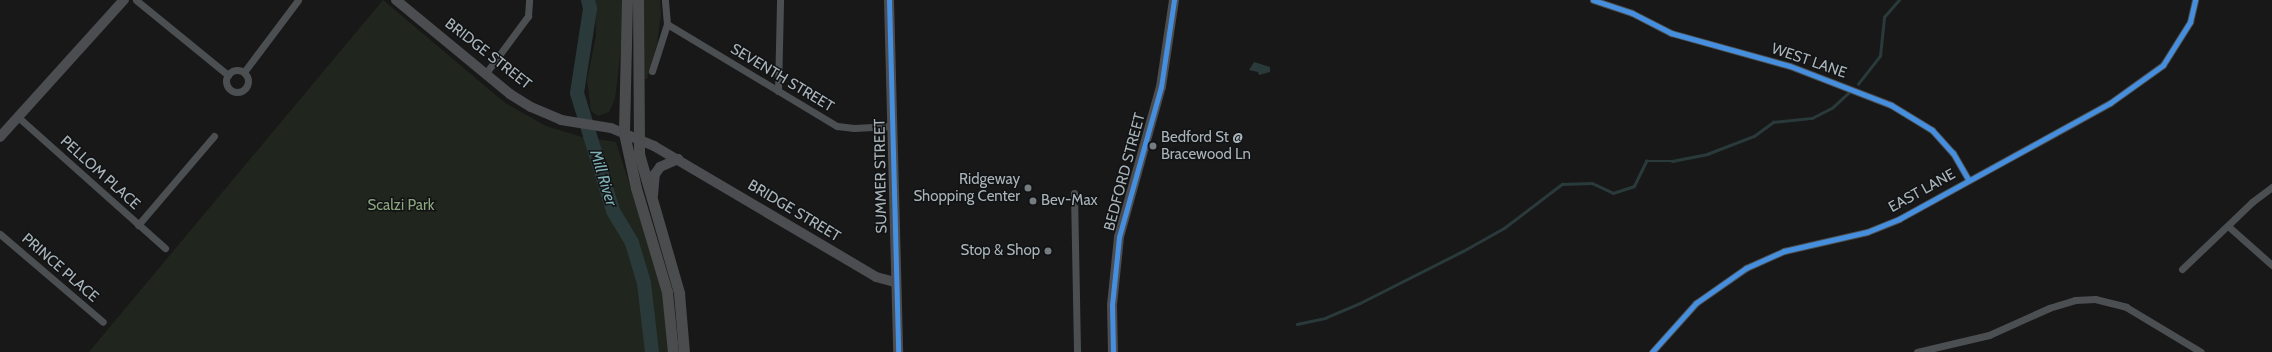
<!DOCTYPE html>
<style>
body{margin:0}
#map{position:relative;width:2272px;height:352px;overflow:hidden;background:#181818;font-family:Cabin,sans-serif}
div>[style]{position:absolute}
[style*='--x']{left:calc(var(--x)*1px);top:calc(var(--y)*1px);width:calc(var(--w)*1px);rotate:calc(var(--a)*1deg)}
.green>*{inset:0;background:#20261e}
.water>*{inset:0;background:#2a3a3b}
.stream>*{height:2.5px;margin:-1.25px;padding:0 1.25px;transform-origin:1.25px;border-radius:1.25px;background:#2a3a3b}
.river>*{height:14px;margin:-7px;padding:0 7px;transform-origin:7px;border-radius:7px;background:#2a3a3b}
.street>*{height:7px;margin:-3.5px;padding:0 3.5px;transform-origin:3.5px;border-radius:3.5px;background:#4c4f51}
.street>.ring{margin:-3.5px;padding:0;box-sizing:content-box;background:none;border:7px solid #4c4f51;border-radius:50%}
.secondary>*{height:10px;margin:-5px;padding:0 5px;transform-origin:5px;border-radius:5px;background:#4b4d50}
.primary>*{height:11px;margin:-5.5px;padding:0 5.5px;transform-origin:5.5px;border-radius:5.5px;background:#4a4c4d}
.cycleway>*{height:5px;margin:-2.5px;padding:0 2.5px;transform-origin:2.5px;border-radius:2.5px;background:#468fdf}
.dots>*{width:11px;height:11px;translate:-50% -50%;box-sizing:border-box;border:2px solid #121314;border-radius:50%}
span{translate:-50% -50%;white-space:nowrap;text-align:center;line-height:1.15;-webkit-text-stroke:3px #121314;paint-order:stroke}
.street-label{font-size:15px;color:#a9b4ba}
.poi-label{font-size:15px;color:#a9b4ba}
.left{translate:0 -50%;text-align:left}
.right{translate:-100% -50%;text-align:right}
.park-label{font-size:15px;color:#8ba57f}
.water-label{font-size:16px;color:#7fb1b6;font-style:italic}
</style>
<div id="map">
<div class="green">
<div style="clip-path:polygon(383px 0,505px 103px,546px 126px,582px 137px,616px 142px,663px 289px,670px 352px,89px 352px)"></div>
<div style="clip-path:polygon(595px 0,622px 0,622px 37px,615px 99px,609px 112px,598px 116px,591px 111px,587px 80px,596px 36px)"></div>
<div style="clip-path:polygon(644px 0,660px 0,661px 14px,657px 44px,647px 79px,643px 79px)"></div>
</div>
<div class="water">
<div style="clip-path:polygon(1254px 62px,1270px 67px,1270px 72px,1259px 75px,1258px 72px,1249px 70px)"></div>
</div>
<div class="stream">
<div style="--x:1858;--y:84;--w:36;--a:-52"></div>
<div style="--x:1880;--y:56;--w:39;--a:-84"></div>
<div style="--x:1884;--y:17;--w:23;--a:-49"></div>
<div style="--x:1297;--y:324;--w:29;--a:-12"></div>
<div style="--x:1325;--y:318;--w:38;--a:-23"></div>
<div style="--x:1360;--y:303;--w:115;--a:-26.8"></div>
<div style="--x:1463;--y:251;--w:47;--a:-29.3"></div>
<div style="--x:1504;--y:228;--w:73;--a:-37.2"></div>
<div style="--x:1562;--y:184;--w:30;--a:-2"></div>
<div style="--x:1592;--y:183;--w:23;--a:25"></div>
<div style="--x:1613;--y:193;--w:22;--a:-18"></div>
<div style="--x:1634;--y:186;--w:28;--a:-64"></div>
<div style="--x:1646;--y:161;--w:26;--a:0"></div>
<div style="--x:1672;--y:161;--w:36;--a:-11"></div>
<div style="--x:1707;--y:154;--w:50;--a:-21"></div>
<div style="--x:1754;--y:136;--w:24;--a:-36"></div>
<div style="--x:1773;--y:122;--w:39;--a:-6"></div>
<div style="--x:1812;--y:118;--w:22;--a:-27"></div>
<div style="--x:1832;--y:108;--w:22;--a:-43"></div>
</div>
<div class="river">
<div style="--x:588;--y:0;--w:9;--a:77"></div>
<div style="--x:590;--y:9;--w:85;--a:98.8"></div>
<div style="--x:577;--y:93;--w:123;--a:73"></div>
<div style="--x:613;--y:211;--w:37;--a:59"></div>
<div style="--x:632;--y:243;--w:42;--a:73.3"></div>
<div style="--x:644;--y:283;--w:69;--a:83.4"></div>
</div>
<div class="street">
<div style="--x:136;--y:0;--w:119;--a:39.2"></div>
<div style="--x:1593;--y:0;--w:41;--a:18.4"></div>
<div style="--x:1632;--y:13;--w:44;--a:27.1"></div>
<div style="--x:1671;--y:33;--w:123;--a:15.5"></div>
<div style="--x:1790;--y:66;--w:108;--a:21.1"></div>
<div style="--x:1891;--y:105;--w:48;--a:31.4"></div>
<div style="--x:1932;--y:130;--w:31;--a:48"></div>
<div style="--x:1953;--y:153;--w:30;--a:60"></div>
<div style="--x:667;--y:24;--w:198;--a:31"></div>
<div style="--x:837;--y:126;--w:17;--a:7"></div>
<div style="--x:854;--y:128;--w:38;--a:-3"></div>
<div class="ring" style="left:226px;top:70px;width:15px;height:15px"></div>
<div style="--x:652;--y:71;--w:49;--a:-72.3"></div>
<div style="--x:667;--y:24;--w:24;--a:-95"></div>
<div style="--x:244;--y:72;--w:90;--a:-53.1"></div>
<div style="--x:486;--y:73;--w:71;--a:-53.6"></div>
<div style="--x:528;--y:16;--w:16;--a:-86"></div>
<div style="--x:778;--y:91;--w:91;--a:-88.7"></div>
<div style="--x:18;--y:117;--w:197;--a:41.7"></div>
<div style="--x:1074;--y:193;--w:159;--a:88.9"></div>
<div style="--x:138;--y:225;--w:117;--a:-49.5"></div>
<div style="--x:2228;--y:226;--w:59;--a:41.6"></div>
<div style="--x:0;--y:234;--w:135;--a:40.5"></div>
<div style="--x:2182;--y:269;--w:97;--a:-43.7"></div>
<div style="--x:2252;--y:202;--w:25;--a:-37"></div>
<div style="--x:1652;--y:352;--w:66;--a:-48.1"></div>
<div style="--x:1696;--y:303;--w:61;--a:-35"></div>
<div style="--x:1746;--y:268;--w:42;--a:-24.1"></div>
<div style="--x:1784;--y:251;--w:85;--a:-12.9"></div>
<div style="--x:1867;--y:232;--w:35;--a:-22"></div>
<div style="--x:1899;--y:219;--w:241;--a:-28.8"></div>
<div style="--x:2110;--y:103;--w:65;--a:-35.6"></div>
<div style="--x:2163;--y:65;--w:51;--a:-57.9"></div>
<div style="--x:2190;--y:22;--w:23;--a:-77"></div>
<div style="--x:1917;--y:352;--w:74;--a:-13.3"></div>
<div style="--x:1989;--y:335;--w:66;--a:-24.2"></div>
<div style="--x:2049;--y:308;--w:27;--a:-17"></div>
<div style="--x:2075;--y:300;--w:20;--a:-3"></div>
<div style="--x:2095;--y:299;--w:32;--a:14"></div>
<div style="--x:2126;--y:307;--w:87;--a:31"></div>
</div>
<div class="secondary">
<div style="--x:396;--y:0;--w:148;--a:39.5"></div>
<div style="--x:510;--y:94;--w:25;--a:32"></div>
<div style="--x:531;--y:107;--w:33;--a:23"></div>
<div style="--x:561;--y:120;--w:51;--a:9.1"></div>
<div style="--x:611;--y:128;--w:47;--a:22.7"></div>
<div style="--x:654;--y:146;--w:258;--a:30.5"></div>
<div style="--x:876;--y:277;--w:20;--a:15"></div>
<div style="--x:889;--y:0;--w:352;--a:88.5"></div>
<div style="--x:0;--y:137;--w:185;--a:-47.9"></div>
<div style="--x:653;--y:195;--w:21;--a:-85"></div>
<div style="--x:655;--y:174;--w:9;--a:-54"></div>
<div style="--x:660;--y:167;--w:20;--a:-24"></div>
<div style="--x:1113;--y:352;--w:47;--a:-91.2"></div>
<div style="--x:1112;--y:305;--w:68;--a:-84.1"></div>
<div style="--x:1119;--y:237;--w:156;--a:-74.4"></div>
<div style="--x:1161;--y:87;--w:88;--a:-81.5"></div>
</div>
<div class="primary">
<div style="--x:627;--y:0;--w:133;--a:91.3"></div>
<div style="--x:624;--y:133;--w:56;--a:77.7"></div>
<div style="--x:636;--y:188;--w:109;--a:73.4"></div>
<div style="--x:667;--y:292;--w:60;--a:84.3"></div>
<div style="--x:638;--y:0;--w:154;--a:89.6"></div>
<div style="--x:639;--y:154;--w:145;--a:73.9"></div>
<div style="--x:679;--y:293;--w:59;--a:85.2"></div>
</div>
<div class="cycleway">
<div style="--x:889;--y:0;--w:352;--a:88.5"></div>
<div style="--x:1593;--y:0;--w:41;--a:18.4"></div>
<div style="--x:1632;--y:13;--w:44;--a:27.1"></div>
<div style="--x:1671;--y:33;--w:123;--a:15.5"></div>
<div style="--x:1790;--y:66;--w:108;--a:21.1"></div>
<div style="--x:1891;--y:105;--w:48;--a:31.4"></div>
<div style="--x:1932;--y:130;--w:31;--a:48"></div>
<div style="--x:1953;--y:153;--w:30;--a:60"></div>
<div style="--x:1113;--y:352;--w:47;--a:-91.2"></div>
<div style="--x:1112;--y:305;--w:68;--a:-84.1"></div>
<div style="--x:1119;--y:237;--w:156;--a:-74.4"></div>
<div style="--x:1161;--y:87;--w:88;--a:-81.5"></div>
<div style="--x:1652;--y:352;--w:66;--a:-48.1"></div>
<div style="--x:1696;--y:303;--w:61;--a:-35"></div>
<div style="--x:1746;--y:268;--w:42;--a:-24.1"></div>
<div style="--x:1784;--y:251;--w:85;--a:-12.9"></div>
<div style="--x:1867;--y:232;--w:35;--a:-22"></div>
<div style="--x:1899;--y:219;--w:241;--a:-28.8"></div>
<div style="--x:2110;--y:103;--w:65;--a:-35.6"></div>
<div style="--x:2163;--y:65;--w:51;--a:-57.9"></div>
<div style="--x:2190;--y:22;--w:23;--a:-77"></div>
</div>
<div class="dots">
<div style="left:1153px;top:146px;background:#767d81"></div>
<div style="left:1028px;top:188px;background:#767d81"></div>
<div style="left:1033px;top:201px;background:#767d81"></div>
<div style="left:1048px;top:251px;background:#767d81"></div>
</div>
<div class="street-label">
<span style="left:488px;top:54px;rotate:38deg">BRIDGE STREET</span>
<span style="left:1809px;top:61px;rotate:19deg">WEST LANE</span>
<span style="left:782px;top:78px;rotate:31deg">SEVENTH STREET</span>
<span style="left:1125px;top:172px;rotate:-75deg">BEDFORD STREET</span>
<span style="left:100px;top:173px;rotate:42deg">PELLOM PLACE</span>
<span style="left:881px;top:176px;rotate:-91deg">SUMMER STREET</span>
<span style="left:1922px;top:191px;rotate:-29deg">EAST LANE</span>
<span style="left:794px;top:211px;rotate:31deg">BRIDGE STREET</span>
<span style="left:60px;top:268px;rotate:41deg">PRINCE PLACE</span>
</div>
<div class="poi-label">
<span class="left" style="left:1161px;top:146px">Bedford St @<br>Bracewood Ln</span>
<span class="right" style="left:1020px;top:188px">Ridgeway<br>Shopping Center</span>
<span class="left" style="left:1041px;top:201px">Bev-Max</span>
<span class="right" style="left:1040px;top:251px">Stop &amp; Shop</span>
</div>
<div class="park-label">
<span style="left:401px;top:206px">Scalzi Park</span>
</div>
<div class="water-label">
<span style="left:603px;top:178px;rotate:73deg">Mill River</span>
</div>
</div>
